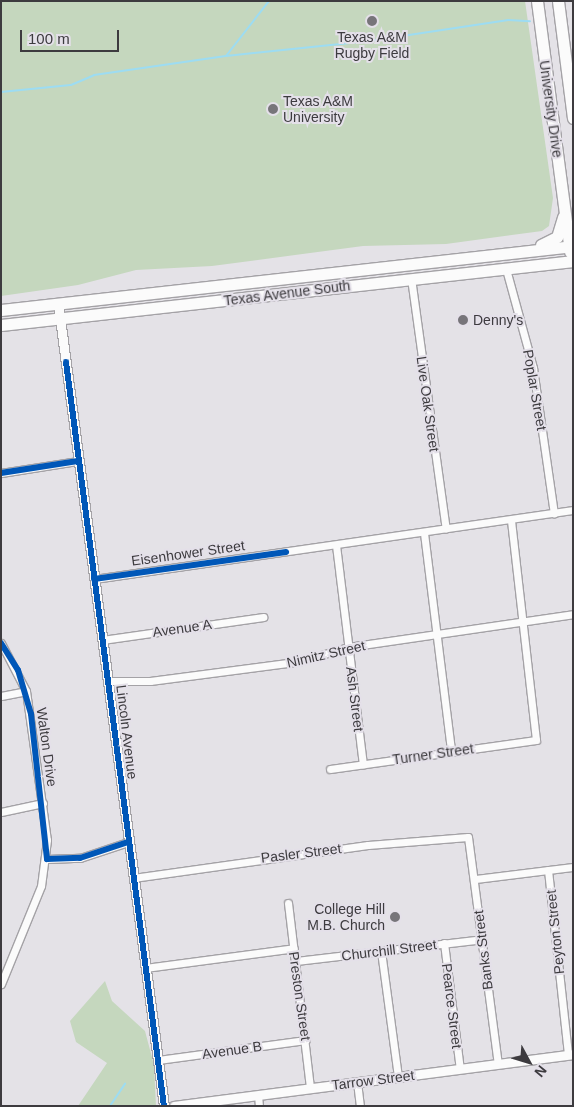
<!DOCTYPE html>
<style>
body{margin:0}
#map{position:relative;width:574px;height:1107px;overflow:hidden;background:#e4e2e7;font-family:Arial,sans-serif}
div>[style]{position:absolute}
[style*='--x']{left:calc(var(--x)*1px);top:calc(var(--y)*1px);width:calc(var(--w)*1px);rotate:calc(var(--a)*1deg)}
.green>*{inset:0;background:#c5d7be}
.stream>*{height:2px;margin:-1px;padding:0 1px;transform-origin:1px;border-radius:1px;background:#9ddcf2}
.roads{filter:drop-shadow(1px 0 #a4a2a6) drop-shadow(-1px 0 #a4a2a6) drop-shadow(0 1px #a4a2a6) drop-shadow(0 -1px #a4a2a6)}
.minor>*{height:7px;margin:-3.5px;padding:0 3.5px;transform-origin:3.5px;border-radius:3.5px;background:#fbfbfb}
.tertiary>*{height:9px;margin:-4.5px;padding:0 4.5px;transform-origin:4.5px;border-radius:4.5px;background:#fbfbfb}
.primary>*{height:11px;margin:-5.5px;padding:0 5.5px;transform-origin:5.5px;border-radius:5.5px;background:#fbfbfb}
.cycleway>*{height:6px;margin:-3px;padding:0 3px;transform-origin:3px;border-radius:3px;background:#0057b8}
.dots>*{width:14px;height:14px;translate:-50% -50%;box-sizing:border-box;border:2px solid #e4e0e9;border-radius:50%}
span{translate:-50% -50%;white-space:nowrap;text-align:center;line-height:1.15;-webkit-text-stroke:4px #e4e0e9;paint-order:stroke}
.poi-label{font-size:14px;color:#3d3b3f}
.left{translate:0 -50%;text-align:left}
.right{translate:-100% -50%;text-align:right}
.street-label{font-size:14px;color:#3d3b3f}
.frame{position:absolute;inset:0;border:2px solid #3d3b3f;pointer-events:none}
.north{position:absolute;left:504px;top:1037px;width:50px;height:50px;-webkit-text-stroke:4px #e4e0e9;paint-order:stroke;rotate:129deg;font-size:14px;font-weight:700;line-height:20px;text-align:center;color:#3d3b3f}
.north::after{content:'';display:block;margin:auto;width:18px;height:22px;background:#3d3b3f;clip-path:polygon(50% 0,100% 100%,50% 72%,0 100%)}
.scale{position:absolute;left:20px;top:30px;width:99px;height:22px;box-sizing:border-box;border:2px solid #3d3b3f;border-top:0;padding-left:6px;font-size:15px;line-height:18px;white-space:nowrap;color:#3d3b3f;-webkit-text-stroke:4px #e4e0e9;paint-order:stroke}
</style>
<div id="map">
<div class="green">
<div style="clip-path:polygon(1px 1px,525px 1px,553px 198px,549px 226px,542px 231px,446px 244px,363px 246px,212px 266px,136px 270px,78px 285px,1px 296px)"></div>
<div style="clip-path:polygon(105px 981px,112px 1001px,145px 1031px,154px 1065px,156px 1106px,78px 1106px,107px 1063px,76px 1042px,70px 1021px)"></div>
</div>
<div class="stream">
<div style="--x:226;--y:56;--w:70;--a:-52"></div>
<div style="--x:1;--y:92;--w:70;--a:-5.7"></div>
<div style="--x:71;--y:85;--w:25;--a:-23"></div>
<div style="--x:94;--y:75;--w:133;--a:-8.2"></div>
<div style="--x:226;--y:56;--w:144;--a:-6"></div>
<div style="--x:369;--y:41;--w:141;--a:-8.6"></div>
<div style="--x:508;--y:20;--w:22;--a:3"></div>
<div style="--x:110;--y:1106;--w:27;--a:-56"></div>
</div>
<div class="roads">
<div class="minor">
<div style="--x:506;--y:269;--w:103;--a:74.7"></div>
<div style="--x:533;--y:368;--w:147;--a:81.8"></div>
<div style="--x:411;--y:278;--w:253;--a:82.1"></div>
<div style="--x:1;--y:473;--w:78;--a:-8.9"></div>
<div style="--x:424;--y:533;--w:220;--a:82.9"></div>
<div style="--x:336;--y:545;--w:221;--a:83"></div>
<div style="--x:94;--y:579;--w:484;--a:-8.2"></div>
<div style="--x:102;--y:640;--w:163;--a:-8.1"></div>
<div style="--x:1;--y:643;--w:54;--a:62.5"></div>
<div style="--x:26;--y:691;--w:150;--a:82"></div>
<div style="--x:47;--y:840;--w:46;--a:97.4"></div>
<div style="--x:41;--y:886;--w:106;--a:112.2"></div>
<div style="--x:108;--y:681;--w:42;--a:0"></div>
<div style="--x:150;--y:681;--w:152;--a:-7.5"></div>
<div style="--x:301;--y:661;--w:49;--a:-16.6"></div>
<div style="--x:348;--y:647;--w:227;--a:-8.3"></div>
<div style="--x:1;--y:696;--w:25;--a:-11"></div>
<div style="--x:330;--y:769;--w:208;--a:-8"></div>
<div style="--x:536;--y:740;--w:221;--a:-96.5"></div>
<div style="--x:1;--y:812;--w:43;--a:-12.1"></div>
<div style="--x:47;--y:859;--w:33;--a:-2"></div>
<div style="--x:80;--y:858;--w:51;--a:-18.4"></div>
<div style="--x:548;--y:870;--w:186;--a:83.8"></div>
<div style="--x:133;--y:878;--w:237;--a:-8"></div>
<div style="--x:368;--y:845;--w:100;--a:-4.6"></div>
<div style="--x:468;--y:837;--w:229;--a:82.5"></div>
<div style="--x:475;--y:879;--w:99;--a:-7"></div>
<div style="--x:288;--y:903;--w:186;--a:83.2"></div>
<div style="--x:444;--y:943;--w:127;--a:82.8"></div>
<div style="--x:381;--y:951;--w:127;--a:82.3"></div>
<div style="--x:296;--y:961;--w:187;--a:-6.7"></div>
<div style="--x:145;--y:968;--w:150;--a:-7.6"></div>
<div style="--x:158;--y:1060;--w:149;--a:-7.7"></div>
<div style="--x:357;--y:1082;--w:24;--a:83"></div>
<div style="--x:258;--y:1095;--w:11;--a:85"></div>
</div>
<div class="tertiary">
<div style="--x:58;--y:303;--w:810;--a:82.48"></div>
<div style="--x:174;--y:1106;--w:402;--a:-7.4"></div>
</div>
<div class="primary">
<div style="--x:537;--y:1;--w:253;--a:82.5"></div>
<div style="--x:558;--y:1;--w:118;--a:82.7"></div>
<div style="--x:541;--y:245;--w:18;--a:-27"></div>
<div style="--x:557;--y:237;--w:21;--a:-73"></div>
<div style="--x:1;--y:310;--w:576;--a:-6.38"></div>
<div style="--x:1;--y:325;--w:576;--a:-6.38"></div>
</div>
</div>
<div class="cycleway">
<div style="--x:66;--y:362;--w:750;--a:82.5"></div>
<div style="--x:1;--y:473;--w:78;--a:-8.9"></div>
<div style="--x:94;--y:579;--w:194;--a:-8"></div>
<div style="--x:1;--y:643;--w:32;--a:58"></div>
<div style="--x:18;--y:670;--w:46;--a:73.5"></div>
<div style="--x:31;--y:714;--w:146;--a:83.7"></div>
<div style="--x:47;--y:859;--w:33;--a:-2"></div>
<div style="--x:80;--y:858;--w:51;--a:-18.4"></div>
</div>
<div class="dots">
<div style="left:372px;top:21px;background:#77757a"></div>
<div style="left:273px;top:109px;background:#77757a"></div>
<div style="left:463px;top:320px;background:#77757a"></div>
<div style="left:395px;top:917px;background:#77757a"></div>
</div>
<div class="poi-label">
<span style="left:372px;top:45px">Texas A&amp;M<br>Rugby Field</span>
<span class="left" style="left:283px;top:109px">Texas A&amp;M<br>University</span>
<span class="left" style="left:473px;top:320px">Denny's</span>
<span class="right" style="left:385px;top:917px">College Hill<br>M.B. Church</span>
</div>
<div class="street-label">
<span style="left:551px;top:109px;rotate:82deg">University Drive</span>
<span style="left:287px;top:293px;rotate:-7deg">Texas Avenue South</span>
<span style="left:535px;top:390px;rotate:80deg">Poplar Street</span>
<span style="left:428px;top:404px;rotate:82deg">Live Oak Street</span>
<span style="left:188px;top:553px;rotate:-8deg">Eisenhower Street</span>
<span style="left:182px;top:628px;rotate:-8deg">Avenue A</span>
<span style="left:326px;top:654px;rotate:-13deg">Nimitz Street</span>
<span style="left:355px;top:699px;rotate:83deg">Ash Street</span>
<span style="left:127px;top:732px;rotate:83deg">Lincoln Avenue</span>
<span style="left:47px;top:747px;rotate:82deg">Walton Drive</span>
<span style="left:433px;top:754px;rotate:-8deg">Turner Street</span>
<span style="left:301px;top:853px;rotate:-7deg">Pasler Street</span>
<span style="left:555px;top:932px;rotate:-96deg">Peyton Street</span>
<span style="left:389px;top:950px;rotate:-7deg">Churchill Street</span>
<span style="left:483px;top:950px;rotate:-97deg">Banks Street</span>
<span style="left:300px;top:996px;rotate:82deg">Preston Street</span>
<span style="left:452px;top:1006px;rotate:83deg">Pearce Street</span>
<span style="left:232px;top:1050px;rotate:-8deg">Avenue B</span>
<span style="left:373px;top:1080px;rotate:-7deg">Tarrow Street</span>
</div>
<div class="frame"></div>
<div class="north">N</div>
<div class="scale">100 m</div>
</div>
